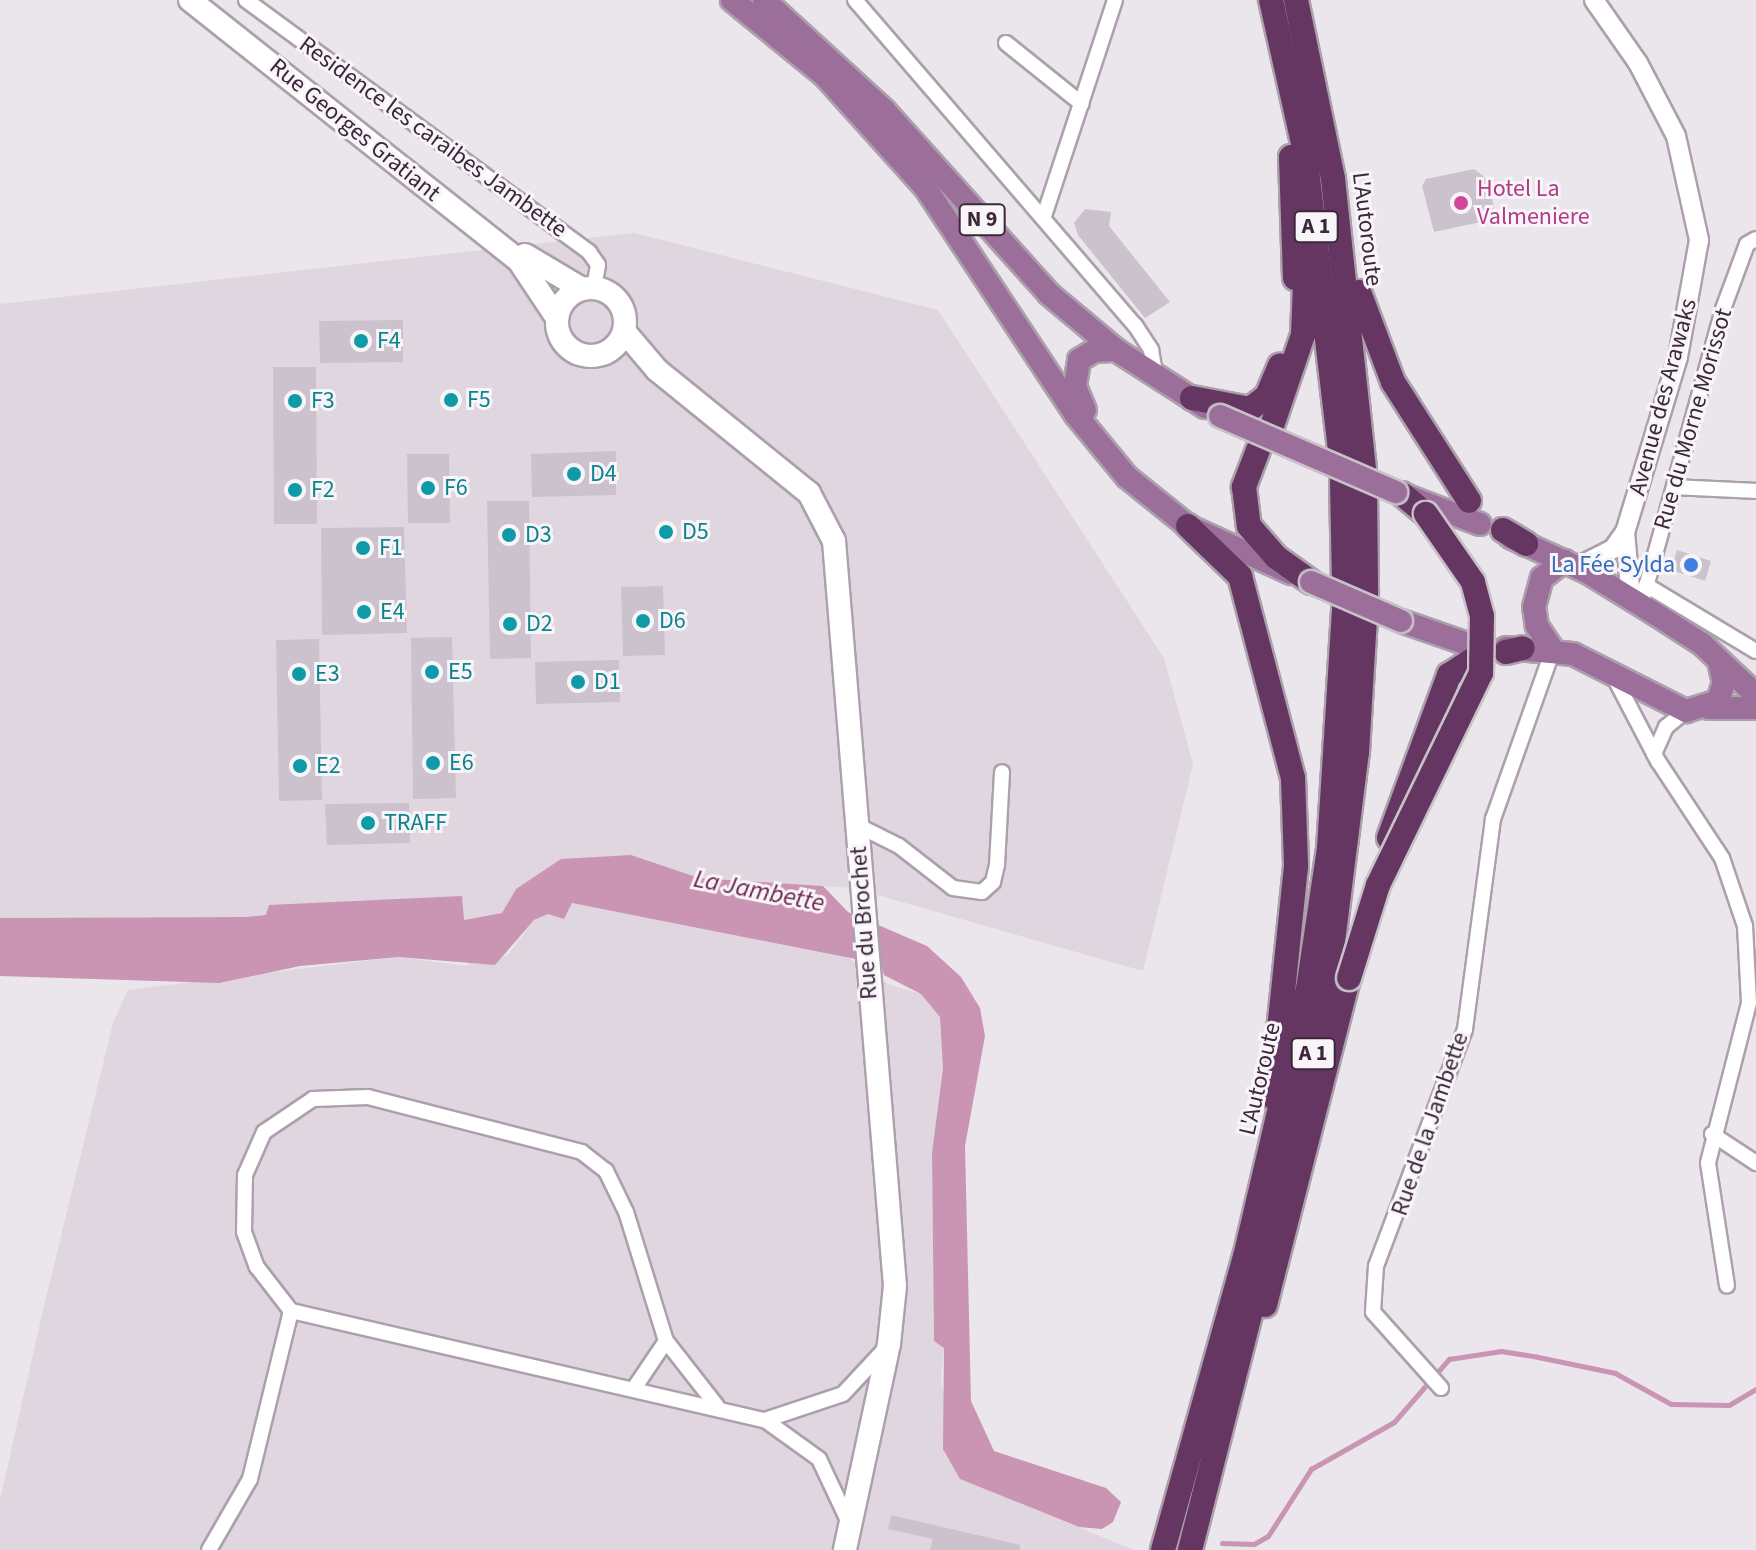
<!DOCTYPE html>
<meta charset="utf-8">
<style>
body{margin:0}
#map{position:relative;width:1756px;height:1550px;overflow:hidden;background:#ebe5ec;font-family:"Source Sans 3",sans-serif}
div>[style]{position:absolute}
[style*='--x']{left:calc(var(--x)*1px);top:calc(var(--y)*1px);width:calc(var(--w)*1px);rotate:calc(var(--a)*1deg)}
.built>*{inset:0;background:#dfd6e0}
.water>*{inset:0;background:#ca94b3}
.stream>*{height:5px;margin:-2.5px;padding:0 2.5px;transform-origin:2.5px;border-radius:2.5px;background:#ca94b3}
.building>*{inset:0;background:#cbc2cd}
.roads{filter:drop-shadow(2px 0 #aca0ad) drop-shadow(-2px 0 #aca0ad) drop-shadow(0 2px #aca0ad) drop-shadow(0 -2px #aca0ad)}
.minor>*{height:14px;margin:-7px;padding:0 7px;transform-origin:7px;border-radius:7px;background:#fff}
.tertiary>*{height:18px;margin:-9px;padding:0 9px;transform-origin:9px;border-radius:9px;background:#fff}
.secondary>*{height:22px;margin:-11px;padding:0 11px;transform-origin:11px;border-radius:11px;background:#fff}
.secondary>.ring{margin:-11px;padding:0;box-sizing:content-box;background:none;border:22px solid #fff;border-radius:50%}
.primary>*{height:22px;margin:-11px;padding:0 11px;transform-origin:11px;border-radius:11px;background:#9c6f9b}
.motorway>*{height:24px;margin:-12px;padding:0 12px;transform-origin:12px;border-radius:12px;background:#653661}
.bridges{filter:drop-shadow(2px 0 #c8c2c8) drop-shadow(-2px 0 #c8c2c8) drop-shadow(0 2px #c8c2c8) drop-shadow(0 -2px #c8c2c8)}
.primary-bridge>*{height:22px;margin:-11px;padding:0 11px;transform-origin:11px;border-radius:11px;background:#9c6f9b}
.motorway-bridge>*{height:24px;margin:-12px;padding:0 12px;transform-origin:12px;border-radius:12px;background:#653661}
.dots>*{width:22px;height:22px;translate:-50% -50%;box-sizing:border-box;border:4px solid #f8f5f9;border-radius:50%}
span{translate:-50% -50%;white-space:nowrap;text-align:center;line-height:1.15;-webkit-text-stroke:6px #f8f5f9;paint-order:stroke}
.shield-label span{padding:2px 6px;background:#f8f5f9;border:2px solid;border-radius:6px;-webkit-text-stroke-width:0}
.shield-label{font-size:22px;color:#3c263c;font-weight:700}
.street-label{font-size:24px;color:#3c263c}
.hotel-label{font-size:24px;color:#b23c85}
.left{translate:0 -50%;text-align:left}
.culture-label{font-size:24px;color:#0d838f}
.shop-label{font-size:24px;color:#366cbe}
.right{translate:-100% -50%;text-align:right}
.water-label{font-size:26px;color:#712750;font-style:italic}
</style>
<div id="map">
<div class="built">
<div style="clip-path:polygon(634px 233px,938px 310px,1164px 658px,1193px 764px,1143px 971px,853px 888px,699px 878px,631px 855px,516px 889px,502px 913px,463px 920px,462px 896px,247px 917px,0 918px,0 304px)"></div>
<div style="clip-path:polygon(572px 903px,843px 954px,888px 984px,921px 994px,940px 1016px,943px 1068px,932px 1153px,934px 1341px,944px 1347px,941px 1379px,960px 1479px,1134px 1550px,0 1550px,0 1500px,43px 1310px,113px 1023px,128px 990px,398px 957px,468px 966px,471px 959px,507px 956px,534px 920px)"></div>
</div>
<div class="water">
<div style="clip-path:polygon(631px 855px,699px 878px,823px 886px,848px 912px,927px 946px,961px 977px,980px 1008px,985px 1036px,965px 1146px,971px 1401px,994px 1451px,1106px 1488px,1121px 1502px,1113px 1522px,1102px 1529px,1079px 1527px,960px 1479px,943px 1449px,944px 1348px,934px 1341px,932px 1153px,943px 1068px,940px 1017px,921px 994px,884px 975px,881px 964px,572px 903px,564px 919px,548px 914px,534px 920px,495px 965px,398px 957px,300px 966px,219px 983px,0 976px,0 918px,247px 917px,266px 915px,269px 905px,462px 896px,464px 920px,502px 913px,516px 889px,561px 859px)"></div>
</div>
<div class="stream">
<div style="--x:1222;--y:1543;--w:32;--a:2"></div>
<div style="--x:1254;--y:1544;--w:16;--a:-30"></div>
<div style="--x:1268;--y:1536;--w:80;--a:-57.3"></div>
<div style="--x:1311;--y:1469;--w:95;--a:-29.5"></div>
<div style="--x:1394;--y:1422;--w:84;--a:-48.9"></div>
<div style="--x:1449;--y:1359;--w:53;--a:-8.7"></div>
<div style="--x:1501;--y:1351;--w:37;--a:9"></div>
<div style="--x:1538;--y:1357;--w:79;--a:11.7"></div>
<div style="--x:1615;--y:1373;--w:64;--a:29"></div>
<div style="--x:1671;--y:1404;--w:58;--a:1"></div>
<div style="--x:1729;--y:1405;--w:31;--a:-31"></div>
</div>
<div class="building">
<div style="clip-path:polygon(1474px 169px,1490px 181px,1495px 219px,1434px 232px,1422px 186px,1426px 179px)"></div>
<div style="clip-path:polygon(1085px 209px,1111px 212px,1109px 226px,1170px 302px,1145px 318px,1078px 235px,1074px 223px)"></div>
<div style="clip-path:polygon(403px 320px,403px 362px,320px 363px,319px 321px)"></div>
<div style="clip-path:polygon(273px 367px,316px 367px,317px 524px,274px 524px)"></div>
<div style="clip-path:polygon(616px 451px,616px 495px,532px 497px,531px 454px)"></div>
<div style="clip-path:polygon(407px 454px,449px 454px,450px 523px,408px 523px)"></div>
<div style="clip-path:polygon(487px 501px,529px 501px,531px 658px,490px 659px)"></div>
<div style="clip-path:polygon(404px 527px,407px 633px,322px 635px,321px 528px)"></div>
<div style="clip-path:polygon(1677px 550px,1711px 561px,1705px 581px,1671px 570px)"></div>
<div style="clip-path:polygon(663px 586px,665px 655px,623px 656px,621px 587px)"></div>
<div style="clip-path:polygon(452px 637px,456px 798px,413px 799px,411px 638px)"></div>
<div style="clip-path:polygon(319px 639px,322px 800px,279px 801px,276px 640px)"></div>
<div style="clip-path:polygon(619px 660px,620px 702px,536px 704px,535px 662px)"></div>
<div style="clip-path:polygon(409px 803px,410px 843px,327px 845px,325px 804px)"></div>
<div style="clip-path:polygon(891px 1515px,1020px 1545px,1020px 1550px,930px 1550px,933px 1539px,888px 1529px)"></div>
</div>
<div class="roads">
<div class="minor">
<div style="--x:246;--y:0;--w:426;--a:36.3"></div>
<div style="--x:589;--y:252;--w:16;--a:55"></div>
<div style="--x:598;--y:265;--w:23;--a:100"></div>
<div style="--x:855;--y:0;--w:429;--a:49.3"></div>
<div style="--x:1135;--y:325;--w:30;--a:57"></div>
<div style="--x:1151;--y:350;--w:27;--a:80"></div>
<div style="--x:1006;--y:43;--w:97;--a:38.8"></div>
<div style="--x:1044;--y:216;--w:227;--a:-71.8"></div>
<div style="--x:1674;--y:487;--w:82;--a:2.8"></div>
<div style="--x:1646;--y:585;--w:128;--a:31"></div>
<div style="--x:1641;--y:605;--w:307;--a:-74.5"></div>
<div style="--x:1723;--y:309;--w:69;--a:-69.7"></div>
<div style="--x:1747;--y:244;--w:10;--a:-29"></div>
<div style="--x:1614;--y:677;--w:95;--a:62.4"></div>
<div style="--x:1658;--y:761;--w:116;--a:56.6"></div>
<div style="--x:1722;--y:858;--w:72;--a:71.3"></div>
<div style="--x:1745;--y:926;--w:77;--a:87"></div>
<div style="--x:1749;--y:1003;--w:165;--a:104.4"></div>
<div style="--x:1708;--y:1163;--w:124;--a:81.2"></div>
<div style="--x:1654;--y:754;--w:30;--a:-66"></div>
<div style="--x:1666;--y:727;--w:26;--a:-39"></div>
<div style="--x:857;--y:825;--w:47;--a:26.6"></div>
<div style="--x:899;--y:846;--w:68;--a:37.9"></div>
<div style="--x:953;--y:888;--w:29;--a:8"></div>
<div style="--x:982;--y:892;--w:15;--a:-42"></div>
<div style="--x:993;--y:882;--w:17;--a:-77"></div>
<div style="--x:997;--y:865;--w:93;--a:-86.9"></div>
<div style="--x:1712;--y:1134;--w:53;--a:33.4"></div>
<div style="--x:635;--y:1387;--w:55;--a:-56"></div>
<div style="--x:1441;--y:1388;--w:102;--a:-131.8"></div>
<div style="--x:1373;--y:1312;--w:46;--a:-86.3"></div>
<div style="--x:1376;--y:1266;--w:253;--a:-69.4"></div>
<div style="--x:1465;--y:1029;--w:212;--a:-82.4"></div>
<div style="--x:1493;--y:819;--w:179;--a:-70.5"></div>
<div style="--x:717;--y:1406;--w:83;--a:-128.1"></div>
<div style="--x:666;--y:1341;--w:135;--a:-107.2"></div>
<div style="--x:626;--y:1212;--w:46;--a:-116"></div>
<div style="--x:606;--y:1171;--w:31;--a:-142"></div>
<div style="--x:582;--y:1152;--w:221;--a:-165.6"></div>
<div style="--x:368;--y:1097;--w:55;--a:177.9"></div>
<div style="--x:313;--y:1099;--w:59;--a:146"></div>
<div style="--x:264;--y:1132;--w:47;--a:113.8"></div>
<div style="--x:245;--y:1175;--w:57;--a:91"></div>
<div style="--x:244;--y:1232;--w:37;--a:70"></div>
<div style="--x:257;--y:1267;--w:56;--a:52.3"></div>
<div style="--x:291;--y:1311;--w:486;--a:13"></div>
<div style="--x:765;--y:1420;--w:67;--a:35.8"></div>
<div style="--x:819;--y:1459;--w:73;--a:64.8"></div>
<div style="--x:765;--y:1420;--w:82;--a:-18.4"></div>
<div style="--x:843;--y:1394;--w:60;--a:-47"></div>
<div style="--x:209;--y:1550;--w:82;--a:-60"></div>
<div style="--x:250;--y:1479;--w:173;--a:-76.3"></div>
</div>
<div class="tertiary">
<div style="--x:1594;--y:0;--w:77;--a:55.1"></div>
<div style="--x:1638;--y:63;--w:82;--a:62.5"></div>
<div style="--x:1676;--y:136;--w:107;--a:77.5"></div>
<div style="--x:1699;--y:240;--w:119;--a:100.2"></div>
<div style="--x:1678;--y:357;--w:183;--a:106.8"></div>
<div style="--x:1625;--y:532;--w:66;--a:84.8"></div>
<div style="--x:1577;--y:567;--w:40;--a:-26.6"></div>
<div style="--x:1613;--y:549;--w:21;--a:-55"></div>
</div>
<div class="secondary">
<div style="--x:190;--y:0;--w:420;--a:38.4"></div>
<div style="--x:519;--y:261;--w:69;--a:56.3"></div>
<div style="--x:525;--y:255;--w:66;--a:30.8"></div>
<div class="ring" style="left:557px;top:288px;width:46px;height:46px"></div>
<div style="--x:624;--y:331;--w:51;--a:49.8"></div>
<div style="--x:657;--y:370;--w:196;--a:39"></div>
<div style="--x:809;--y:493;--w:54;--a:62.5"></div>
<div style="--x:834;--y:541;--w:747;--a:85.32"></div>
<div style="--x:895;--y:1286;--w:58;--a:95.9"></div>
<div style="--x:889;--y:1344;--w:211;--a:102.1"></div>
</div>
<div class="primary">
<div style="--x:732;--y:0;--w:119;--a:39.2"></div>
<div style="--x:824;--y:75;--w:151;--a:48"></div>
<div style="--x:925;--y:187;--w:273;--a:56.5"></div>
<div style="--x:1076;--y:415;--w:80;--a:50.6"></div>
<div style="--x:1127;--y:477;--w:78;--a:38.8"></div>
<div style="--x:1188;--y:526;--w:113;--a:24.5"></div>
<div style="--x:764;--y:0;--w:164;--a:42.5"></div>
<div style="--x:885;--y:111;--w:246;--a:48.1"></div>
<div style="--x:1049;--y:294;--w:87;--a:39.9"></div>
<div style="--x:1116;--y:350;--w:106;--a:32.6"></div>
<div style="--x:1085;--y:410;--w:26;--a:-113"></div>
<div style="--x:1075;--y:386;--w:26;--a:-81"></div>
<div style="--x:1079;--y:360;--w:17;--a:-31"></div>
<div style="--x:1094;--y:351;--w:22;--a:-3"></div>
<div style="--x:1407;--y:496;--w:78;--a:21"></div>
<div style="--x:1510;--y:537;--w:85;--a:24.4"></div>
<div style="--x:1587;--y:572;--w:82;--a:31.6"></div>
<div style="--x:1657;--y:615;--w:54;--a:32.8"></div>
<div style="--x:1702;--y:644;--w:74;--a:43.4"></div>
<div style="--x:1401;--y:621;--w:79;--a:19.1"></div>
<div style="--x:1506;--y:648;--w:67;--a:5.1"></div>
<div style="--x:1573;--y:654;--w:127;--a:26.8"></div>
<div style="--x:1686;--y:711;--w:34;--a:-17"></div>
<div style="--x:1718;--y:701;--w:19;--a:-72"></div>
<div style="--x:1724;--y:683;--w:22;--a:-103"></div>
<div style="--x:1553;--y:650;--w:29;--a:-124"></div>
<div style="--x:1537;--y:626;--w:19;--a:-99"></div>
<div style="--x:1534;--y:607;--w:30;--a:-75"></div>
<div style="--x:1542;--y:578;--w:28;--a:-38"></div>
<div style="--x:1709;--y:708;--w:47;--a:0"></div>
</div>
<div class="motorway">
<div style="--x:1271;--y:0;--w:156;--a:77.4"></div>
<div style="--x:1305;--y:152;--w:308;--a:83.3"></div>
<div style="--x:1296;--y:0;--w:183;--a:78.3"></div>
<div style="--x:1333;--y:179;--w:291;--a:83.9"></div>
<div style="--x:1291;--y:157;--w:121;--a:88.1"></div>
<div style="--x:1359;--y:292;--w:96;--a:69.3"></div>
<div style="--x:1393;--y:382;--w:141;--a:57.4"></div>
<div style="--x:1192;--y:398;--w:59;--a:10.7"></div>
<div style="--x:1250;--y:409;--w:21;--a:-37"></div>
<div style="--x:1267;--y:396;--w:33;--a:-67"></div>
<div style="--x:1273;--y:423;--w:93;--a:-71.2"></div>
<div style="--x:1303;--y:335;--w:76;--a:-87.7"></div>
<div style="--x:1258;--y:450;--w:40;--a:111"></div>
<div style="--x:1244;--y:487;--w:39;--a:83"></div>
<div style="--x:1249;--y:526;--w:41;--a:48.9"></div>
<div style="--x:1276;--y:557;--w:43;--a:35.5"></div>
<div style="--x:1342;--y:480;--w:104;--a:88.9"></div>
<div style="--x:1365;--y:489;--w:104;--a:89.4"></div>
<div style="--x:1402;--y:494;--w:31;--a:40"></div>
<div style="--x:1188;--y:526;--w:72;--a:43.9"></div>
<div style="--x:1240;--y:576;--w:209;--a:75.3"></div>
<div style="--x:1293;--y:778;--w:88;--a:88"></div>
<div style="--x:1296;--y:866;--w:232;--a:95.9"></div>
<div style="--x:1503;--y:530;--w:27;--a:31"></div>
<div style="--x:1506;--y:652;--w:17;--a:-13"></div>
<div style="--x:1389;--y:838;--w:174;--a:-69.8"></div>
<div style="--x:1449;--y:675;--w:31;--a:-33"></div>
<div style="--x:1265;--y:1305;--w:359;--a:-75.7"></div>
<div style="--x:1163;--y:1550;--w:304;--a:-74.4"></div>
<div style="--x:1245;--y:1257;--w:275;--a:-76.8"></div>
<div style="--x:1308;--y:989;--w:142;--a:-81.5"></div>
<div style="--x:1329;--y:849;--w:241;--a:-86.4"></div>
<div style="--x:1190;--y:1550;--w:454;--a:-75.7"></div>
<div style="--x:1302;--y:1110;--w:140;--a:-78.9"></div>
<div style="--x:1329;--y:973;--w:223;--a:-82.8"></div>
<div style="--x:1357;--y:752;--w:135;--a:-86.6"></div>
</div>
</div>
<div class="bridges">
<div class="primary-bridge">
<div style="--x:1220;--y:416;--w:192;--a:23.4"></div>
<div style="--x:1311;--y:582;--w:98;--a:23.4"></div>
</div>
<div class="motorway-bridge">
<div style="--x:1349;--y:978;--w:97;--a:-72.7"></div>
<div style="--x:1378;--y:885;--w:236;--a:-64.1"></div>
<div style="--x:1481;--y:673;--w:57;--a:-89"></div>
<div style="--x:1482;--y:616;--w:35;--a:-105"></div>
<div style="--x:1473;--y:582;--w:83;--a:-124.7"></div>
</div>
</div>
<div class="dots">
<div style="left:1461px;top:203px;background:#d1479c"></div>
<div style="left:361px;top:341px;background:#0f9aa8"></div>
<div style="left:451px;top:400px;background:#0f9aa8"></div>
<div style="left:295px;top:401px;background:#0f9aa8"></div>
<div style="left:574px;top:474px;background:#0f9aa8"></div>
<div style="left:428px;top:488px;background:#0f9aa8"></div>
<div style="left:295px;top:490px;background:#0f9aa8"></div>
<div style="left:666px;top:532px;background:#0f9aa8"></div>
<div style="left:509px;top:535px;background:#0f9aa8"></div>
<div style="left:363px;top:548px;background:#0f9aa8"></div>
<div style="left:1691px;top:565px;background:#3f7fe0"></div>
<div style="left:364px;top:612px;background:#0f9aa8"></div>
<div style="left:643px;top:621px;background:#0f9aa8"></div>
<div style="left:510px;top:624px;background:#0f9aa8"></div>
<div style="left:432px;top:672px;background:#0f9aa8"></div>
<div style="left:299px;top:674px;background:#0f9aa8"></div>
<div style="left:578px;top:682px;background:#0f9aa8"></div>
<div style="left:433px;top:763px;background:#0f9aa8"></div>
<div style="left:300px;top:766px;background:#0f9aa8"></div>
<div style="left:368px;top:823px;background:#0f9aa8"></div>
</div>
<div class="shield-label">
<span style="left:982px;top:220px">N 9</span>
<span style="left:1316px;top:227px">A 1</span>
<span style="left:1313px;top:1054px">A 1</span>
</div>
<div class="street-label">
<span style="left:355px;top:130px;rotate:39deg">Rue Georges Gratiant</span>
<span style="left:433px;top:137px;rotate:36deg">Residence les caraibes Jambette</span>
<span style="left:1367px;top:229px;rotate:83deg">L'Autoroute</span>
<span style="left:1663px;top:397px;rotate:-75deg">Avenue des Arawaks</span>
<span style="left:1693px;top:419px;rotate:-74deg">Rue du Morne Morissot</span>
<span style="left:864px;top:923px;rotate:-94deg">Rue du Brochet</span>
<span style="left:1260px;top:1079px;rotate:-77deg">L'Autoroute</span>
<span style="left:1430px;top:1124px;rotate:-71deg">Rue de la Jambette</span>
</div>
<div class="hotel-label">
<span class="left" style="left:1477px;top:203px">Hotel La<br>Valmeniere</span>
</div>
<div class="culture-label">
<span class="left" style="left:377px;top:341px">F4</span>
<span class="left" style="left:467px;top:400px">F5</span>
<span class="left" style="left:311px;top:401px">F3</span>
<span class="left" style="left:590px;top:474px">D4</span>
<span class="left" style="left:444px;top:488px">F6</span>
<span class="left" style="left:311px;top:490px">F2</span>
<span class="left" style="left:682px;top:532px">D5</span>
<span class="left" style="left:525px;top:535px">D3</span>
<span class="left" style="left:379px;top:548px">F1</span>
<span class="left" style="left:380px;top:612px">E4</span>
<span class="left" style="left:659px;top:621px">D6</span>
<span class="left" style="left:526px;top:624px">D2</span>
<span class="left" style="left:448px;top:672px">E5</span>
<span class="left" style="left:315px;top:674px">E3</span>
<span class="left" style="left:594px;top:682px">D1</span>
<span class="left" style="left:449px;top:763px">E6</span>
<span class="left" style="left:316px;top:766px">E2</span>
<span class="left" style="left:384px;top:823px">TRAFF</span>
</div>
<div class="shop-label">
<span class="right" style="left:1675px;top:565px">La Fée Sylda</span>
</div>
<div class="water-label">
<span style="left:759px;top:891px;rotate:11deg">La Jambette</span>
</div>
</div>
